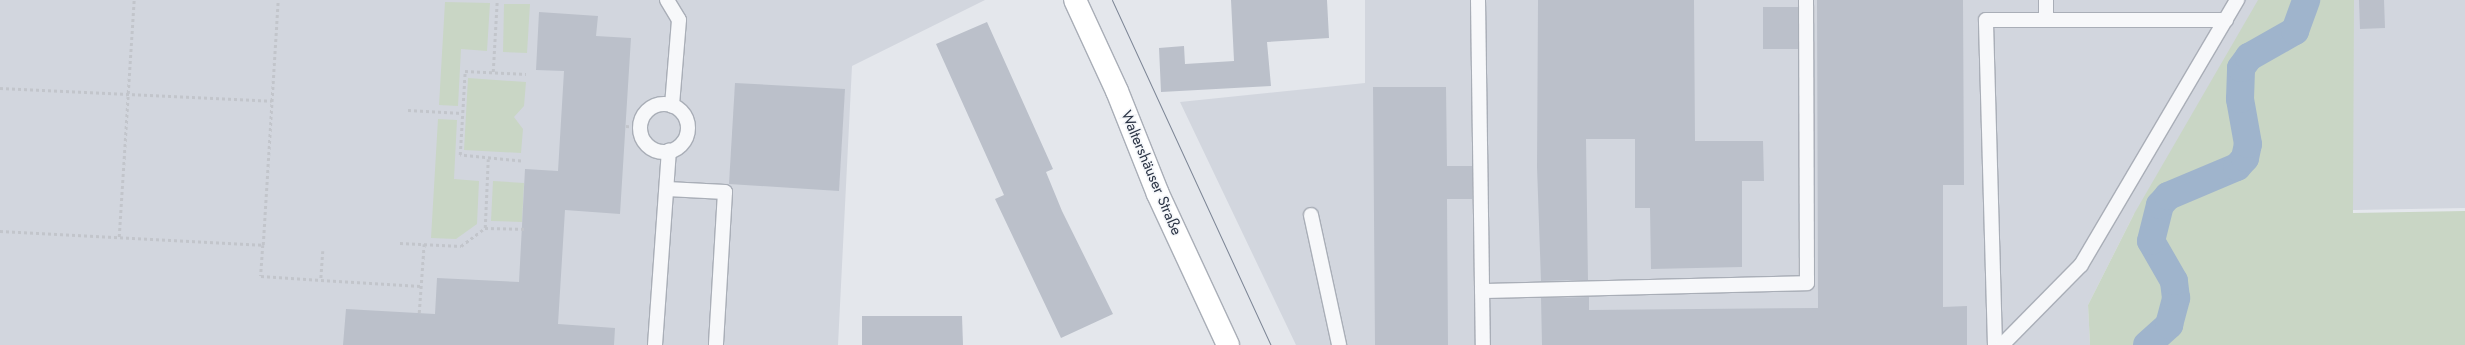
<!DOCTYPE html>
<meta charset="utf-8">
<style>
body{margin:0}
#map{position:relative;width:2465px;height:345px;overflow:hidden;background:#e4e7ec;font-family:Jost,sans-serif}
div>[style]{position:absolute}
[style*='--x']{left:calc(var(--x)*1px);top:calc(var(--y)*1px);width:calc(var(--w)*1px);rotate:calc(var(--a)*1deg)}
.built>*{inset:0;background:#d2d6de}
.green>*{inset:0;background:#c9d6c5}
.canal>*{height:28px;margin:-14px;padding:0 14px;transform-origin:14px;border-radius:14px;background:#9fb4cc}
.building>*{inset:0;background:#bbc0ca}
.path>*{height:2.5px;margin-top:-1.25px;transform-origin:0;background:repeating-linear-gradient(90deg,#c2c5cb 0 3px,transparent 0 6px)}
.roads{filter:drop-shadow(1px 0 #a9aeb7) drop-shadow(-1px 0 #a9aeb7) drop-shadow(0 1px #a9aeb7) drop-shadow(0 -1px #a9aeb7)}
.lane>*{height:14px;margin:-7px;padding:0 7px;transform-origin:7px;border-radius:7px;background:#f7f8fa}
.lane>.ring{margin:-7px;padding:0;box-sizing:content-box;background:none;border:14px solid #f7f8fa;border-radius:50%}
.secondary>*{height:22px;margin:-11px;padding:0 11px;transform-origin:11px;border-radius:11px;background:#fff}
.tram>*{height:1px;margin:-0.5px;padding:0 0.5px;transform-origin:0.5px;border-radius:0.5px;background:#7d8696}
span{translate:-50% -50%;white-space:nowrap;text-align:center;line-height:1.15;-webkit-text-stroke:3px #f4f6f9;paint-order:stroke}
.street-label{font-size:15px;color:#2b3445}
</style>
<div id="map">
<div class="built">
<div style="clip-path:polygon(0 0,985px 0,852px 66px,838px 345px,0 345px)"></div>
<div style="clip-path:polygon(1365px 0,2465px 0,2465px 208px,2134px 214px,2088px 305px,2090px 345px,1296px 345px,1180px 102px,1365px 83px)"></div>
</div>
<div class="green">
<div style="clip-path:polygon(2258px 0,2354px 0,2353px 213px,2465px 211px,2465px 345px,2090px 345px,2088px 305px,2134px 214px)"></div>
<div style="clip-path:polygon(445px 2px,490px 3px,487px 51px,461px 49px,458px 106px,439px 105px)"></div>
<div style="clip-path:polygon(504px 4px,530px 4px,527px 53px,503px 52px)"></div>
<div style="clip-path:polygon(468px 78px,526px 82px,524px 106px,514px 117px,523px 129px,521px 153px,464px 150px)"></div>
<div style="clip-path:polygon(438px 119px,457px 120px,454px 179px,479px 181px,477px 224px,456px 239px,431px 238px)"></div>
<div style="clip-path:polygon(493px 181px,524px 183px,522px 222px,491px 221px)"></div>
</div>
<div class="canal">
<div style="--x:2147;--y:345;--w:30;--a:-42"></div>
<div style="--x:2169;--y:325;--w:28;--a:-75"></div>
<div style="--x:2176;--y:298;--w:17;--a:-97"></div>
<div style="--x:2174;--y:281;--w:46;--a:-119.9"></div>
<div style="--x:2151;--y:241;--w:37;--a:-76"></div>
<div style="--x:2160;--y:205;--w:12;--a:-48"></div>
<div style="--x:2168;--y:196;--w:75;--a:-22.8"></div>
<div style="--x:2237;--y:167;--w:12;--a:-48"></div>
<div style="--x:2245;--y:158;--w:14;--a:-78"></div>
<div style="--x:2248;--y:144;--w:46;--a:-100.1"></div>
<div style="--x:2240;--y:99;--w:31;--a:-88"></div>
<div style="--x:2241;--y:68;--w:14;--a:-54"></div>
<div style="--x:2249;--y:57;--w:53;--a:-29.5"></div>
<div style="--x:2295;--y:31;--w:33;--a:-70"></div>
</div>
<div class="building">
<div style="clip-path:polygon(1231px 0,1327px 0,1329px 38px,1267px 42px,1271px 86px,1161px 92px,1159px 48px,1184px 46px,1185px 64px,1234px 61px)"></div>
<div style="clip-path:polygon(1538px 0,1694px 0,1695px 141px,1763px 141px,1764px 181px,1742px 181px,1742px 267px,1651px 269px,1650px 208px,1635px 208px,1635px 139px,1586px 139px,1588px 280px,1541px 281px,1537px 167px)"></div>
<div style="clip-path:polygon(1817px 0,1963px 0,1964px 185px,1943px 185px,1943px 307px,1967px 306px,1967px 345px,1542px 345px,1541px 298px,1589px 297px,1589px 310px,1818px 308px)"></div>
<div style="clip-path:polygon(2359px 0,2384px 0,2385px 28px,2360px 29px)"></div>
<div style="clip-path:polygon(1763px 7px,1798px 7px,1798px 49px,1763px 49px)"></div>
<div style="clip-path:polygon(539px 12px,598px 16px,596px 36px,631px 38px,620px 214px,565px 210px,558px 324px,615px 328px,614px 345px,343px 345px,346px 309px,435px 314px,437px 278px,519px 282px,525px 169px,558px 171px,564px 71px,536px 70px)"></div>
<div style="clip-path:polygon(987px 22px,1053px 169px,1046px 172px,1062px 211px,1113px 314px,1061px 338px,995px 199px,1004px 195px,936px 44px)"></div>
<div style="clip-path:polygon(735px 83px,845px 89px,839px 191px,729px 184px)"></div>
<div style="clip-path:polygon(1373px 87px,1446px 87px,1447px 166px,1472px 166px,1472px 199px,1447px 199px,1448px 345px,1375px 345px)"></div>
<div style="clip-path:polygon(862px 316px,962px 316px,963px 345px,862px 345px)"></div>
</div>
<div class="path">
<div style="--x:493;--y:72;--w:72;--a:-86.8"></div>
<div style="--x:0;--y:88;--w:272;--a:2.7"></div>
<div style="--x:408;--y:110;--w:54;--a:3.2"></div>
<div style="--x:626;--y:126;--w:13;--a:4"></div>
<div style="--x:521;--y:161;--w:61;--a:-174.4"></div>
<div style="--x:460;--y:155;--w:84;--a:-86.6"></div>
<div style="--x:465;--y:71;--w:61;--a:2.8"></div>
<div style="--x:485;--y:228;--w:69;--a:-87.5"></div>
<div style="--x:0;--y:231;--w:263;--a:3"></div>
<div style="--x:263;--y:245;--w:245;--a:-86.5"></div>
<div style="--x:119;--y:237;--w:237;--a:-86.4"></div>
<div style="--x:400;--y:243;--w:61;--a:2.8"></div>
<div style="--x:461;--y:246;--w:30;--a:-37"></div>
<div style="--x:485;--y:228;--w:42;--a:1.4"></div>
<div style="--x:263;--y:245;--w:31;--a:94"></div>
<div style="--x:261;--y:276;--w:60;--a:3.8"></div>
<div style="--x:323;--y:251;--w:29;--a:94"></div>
<div style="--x:321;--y:280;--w:100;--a:3.4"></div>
<div style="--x:419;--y:313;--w:69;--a:-85.9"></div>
</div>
<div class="roads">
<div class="lane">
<div style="--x:667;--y:0;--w:23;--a:59"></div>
<div style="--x:679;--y:20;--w:86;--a:94.7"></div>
<div style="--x:1478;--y:0;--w:345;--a:89.2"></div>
<div style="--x:2046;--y:20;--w:20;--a:-90"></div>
<div class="ring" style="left:640px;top:104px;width:34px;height:34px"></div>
<div style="--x:667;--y:189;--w:58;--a:3"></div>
<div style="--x:725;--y:192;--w:153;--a:93.4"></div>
<div style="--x:1311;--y:215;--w:133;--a:77.8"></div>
<div style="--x:1482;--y:291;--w:325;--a:-1.4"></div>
<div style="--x:1807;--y:283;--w:283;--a:-90.2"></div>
<div style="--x:655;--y:345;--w:195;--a:-85.9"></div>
<div style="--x:1995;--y:345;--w:325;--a:-91.6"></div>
<div style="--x:1986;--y:20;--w:240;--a:0"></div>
<div style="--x:2002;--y:345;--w:112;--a:-45.4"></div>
<div style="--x:2081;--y:265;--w:308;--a:-59.5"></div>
</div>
<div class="secondary">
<div style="--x:1075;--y:0;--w:100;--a:65.2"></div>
<div style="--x:1117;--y:91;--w:111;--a:68.3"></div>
<div style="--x:1158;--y:194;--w:166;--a:65.1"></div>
</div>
</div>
<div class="tram">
<div style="--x:1112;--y:0;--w:380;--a:65.3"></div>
</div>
<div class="street-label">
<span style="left:1151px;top:173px;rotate:67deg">Waltershäuser Straße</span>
</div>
</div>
